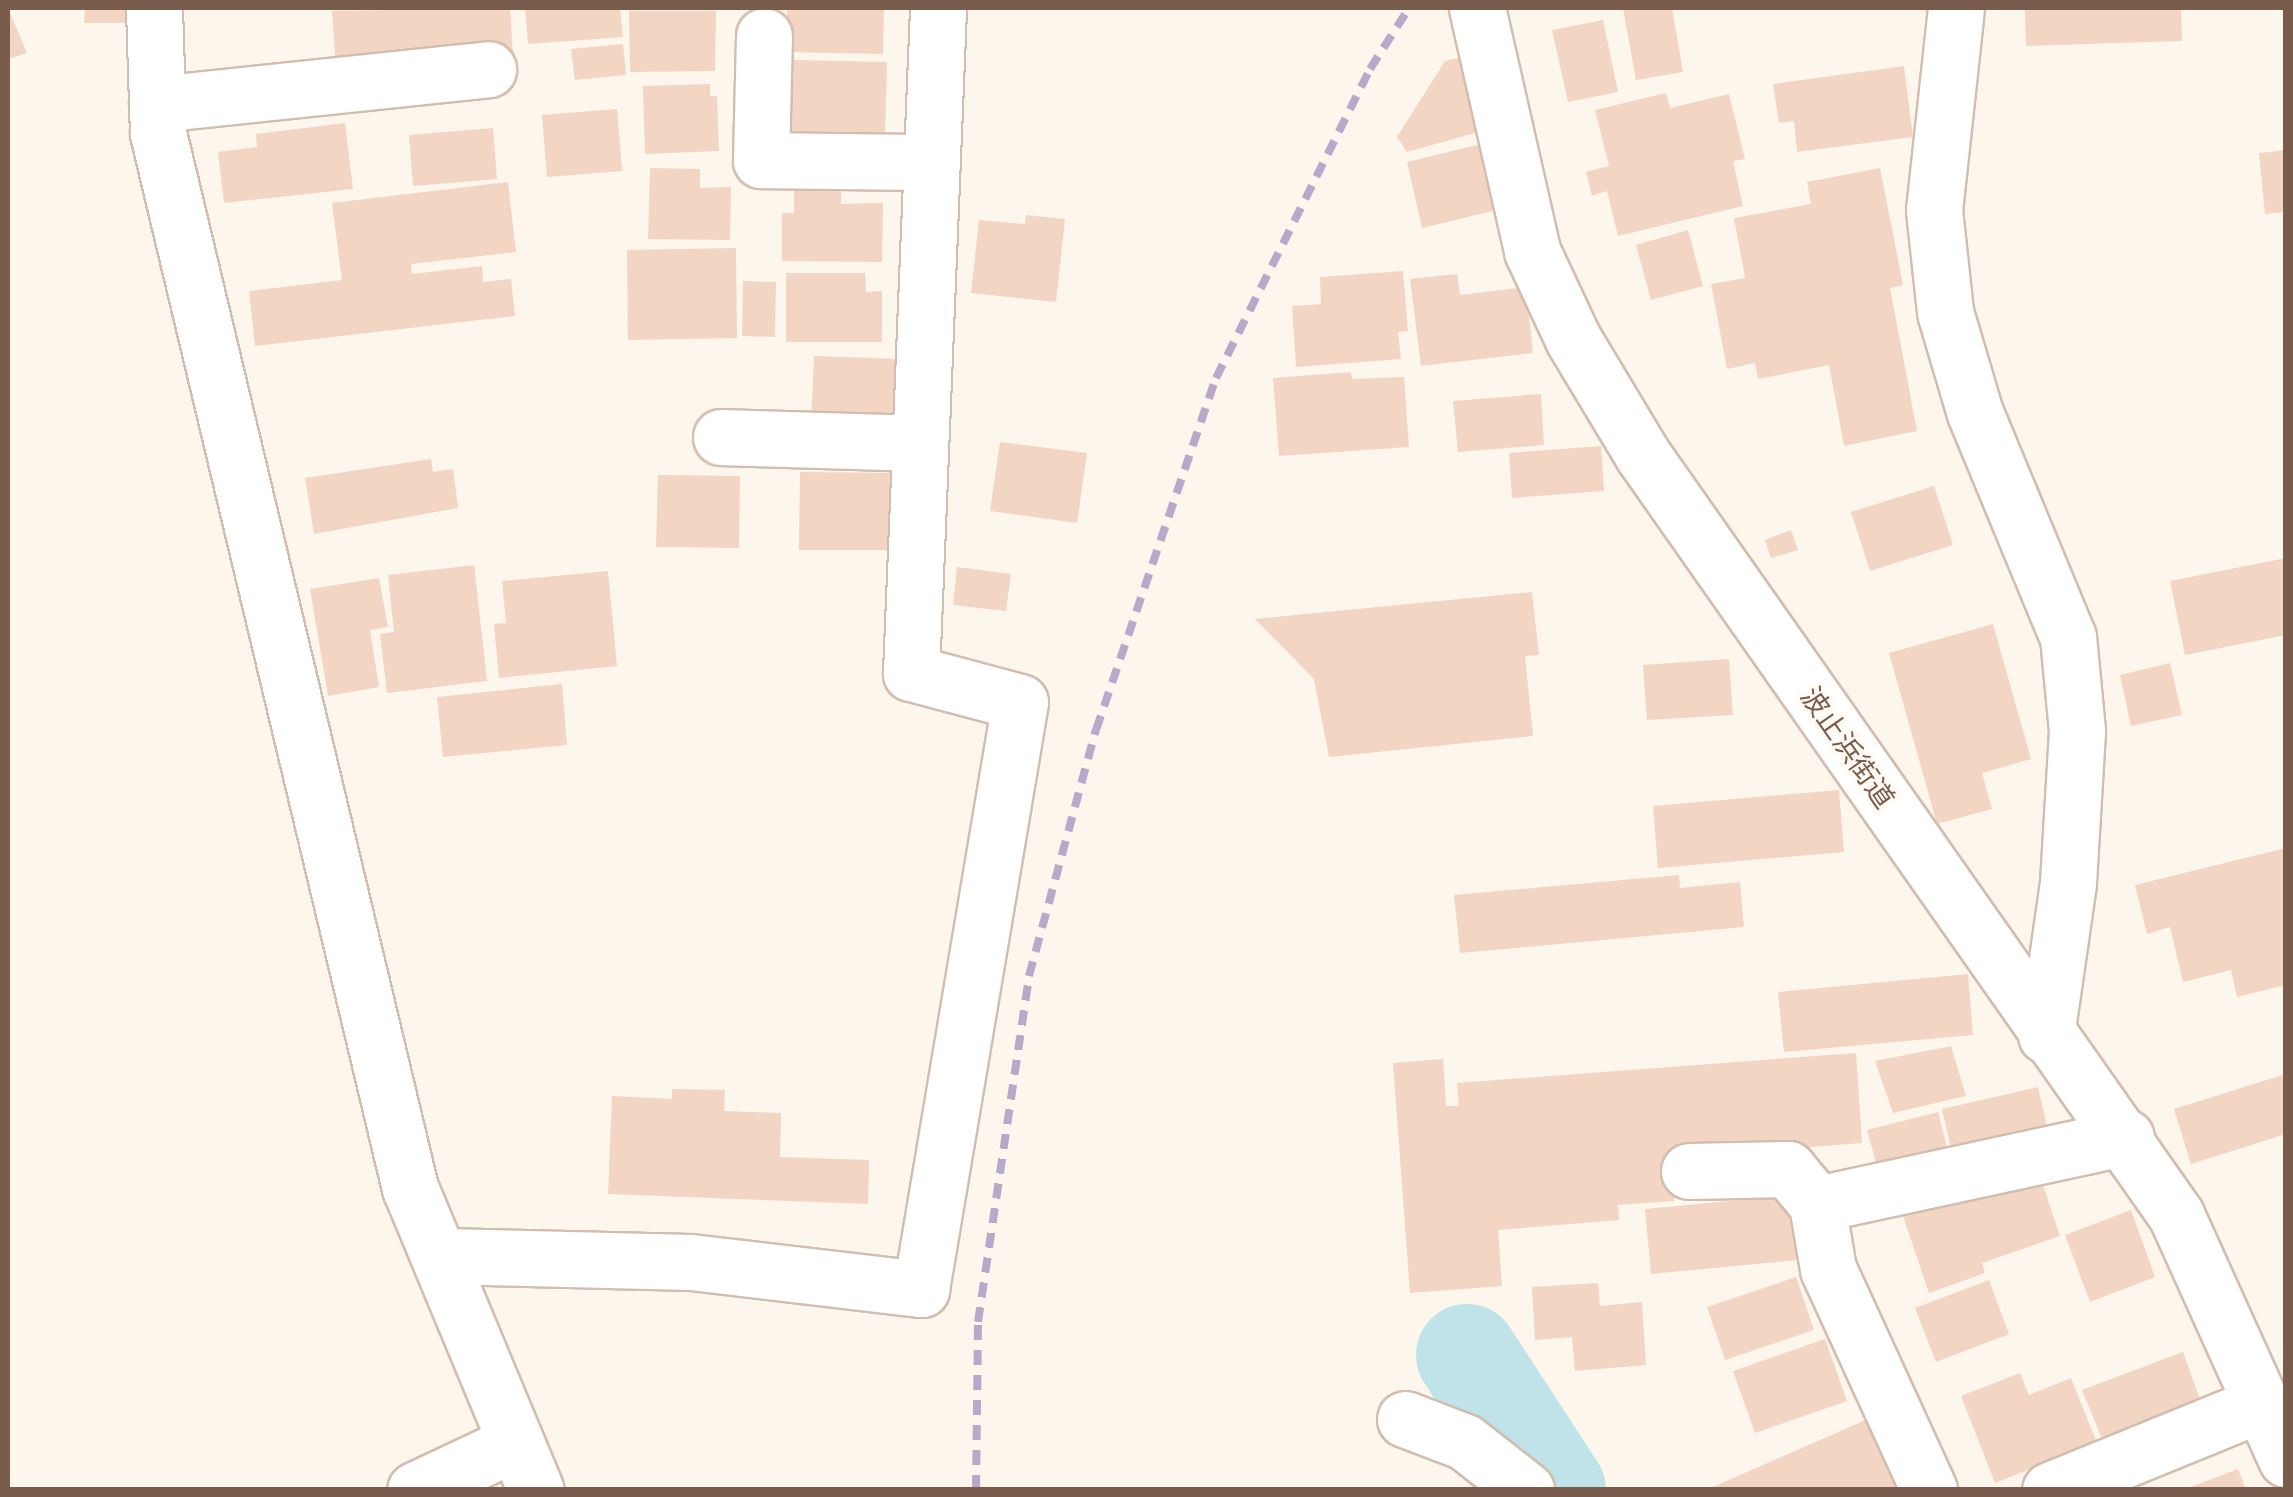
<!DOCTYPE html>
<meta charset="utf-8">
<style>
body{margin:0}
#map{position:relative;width:2293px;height:1497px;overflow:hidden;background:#fdf6ec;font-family:"Work Sans","Noto Sans JP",sans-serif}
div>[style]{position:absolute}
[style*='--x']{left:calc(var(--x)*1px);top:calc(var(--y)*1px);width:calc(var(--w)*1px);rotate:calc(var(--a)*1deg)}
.river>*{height:102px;margin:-51px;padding:0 51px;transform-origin:51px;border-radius:51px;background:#bfe3e8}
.building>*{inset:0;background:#f3d5c3}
.roads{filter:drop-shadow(2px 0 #d1beb0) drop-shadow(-2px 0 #d1beb0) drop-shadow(0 2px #d1beb0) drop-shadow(0 -2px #d1beb0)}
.minor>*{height:55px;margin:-27.5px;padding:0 27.5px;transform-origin:27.5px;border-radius:27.5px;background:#fff}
.rail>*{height:8px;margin-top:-4px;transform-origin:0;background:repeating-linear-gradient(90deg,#b9a8c9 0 15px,transparent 0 25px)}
span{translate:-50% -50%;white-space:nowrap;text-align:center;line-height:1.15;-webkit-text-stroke:8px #fffaf3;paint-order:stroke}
.street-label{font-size:28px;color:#7a5c4d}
.frame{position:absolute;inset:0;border:10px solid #7a5c4d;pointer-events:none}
</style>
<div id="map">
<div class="river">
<div style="--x:1467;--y:1355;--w:161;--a:56.9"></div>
</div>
<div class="building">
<div style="clip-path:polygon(8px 8px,27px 53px,8px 59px)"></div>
<div style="clip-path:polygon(85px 8px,137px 8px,137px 23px,84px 23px)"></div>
<div style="clip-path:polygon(510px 8px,513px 57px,336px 70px,332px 11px)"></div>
<div style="clip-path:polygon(525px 8px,620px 8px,623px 37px,528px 44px)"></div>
<div style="clip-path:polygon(787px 8px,884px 8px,883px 54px,786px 52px)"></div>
<div style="clip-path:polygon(1623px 8px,1672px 8px,1683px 72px,1636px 80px)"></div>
<div style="clip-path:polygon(2025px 8px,2181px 8px,2182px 41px,2026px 46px)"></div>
<div style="clip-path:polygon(629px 11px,716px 11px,715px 71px,630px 72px)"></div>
<div style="clip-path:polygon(1603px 20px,1618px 92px,1568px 102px,1552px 30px)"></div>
<div style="clip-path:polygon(623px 44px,626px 75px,575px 80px,571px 49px)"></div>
<div style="clip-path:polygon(1466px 56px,1486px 130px,1407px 152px,1397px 137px,1445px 61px)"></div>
<div style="clip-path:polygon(792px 60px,887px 62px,885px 135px,791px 134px)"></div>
<div style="clip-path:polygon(1904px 66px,1913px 137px,1797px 152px,1794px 121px,1779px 123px,1773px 84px)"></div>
<div style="clip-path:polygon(710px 84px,710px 96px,717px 96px,719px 151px,645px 154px,643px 86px)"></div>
<div style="clip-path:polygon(1666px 93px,1670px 108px,1729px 94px,1745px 159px,1733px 161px,1743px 206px,1618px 236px,1607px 191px,1592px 196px,1586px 172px,1609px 166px,1595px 110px)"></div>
<div style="clip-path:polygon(617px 109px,622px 171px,547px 177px,542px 115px)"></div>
<div style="clip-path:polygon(345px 123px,353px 189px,224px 203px,218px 152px,257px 147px,256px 134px)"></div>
<div style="clip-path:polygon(493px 128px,497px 179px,413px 186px,409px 135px)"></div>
<div style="clip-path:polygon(1485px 143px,1501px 209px,1422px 228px,1407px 162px)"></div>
<div style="clip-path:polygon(2286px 150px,2286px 212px,2265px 214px,2259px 153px)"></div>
<div style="clip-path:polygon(650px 168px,700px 169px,700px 188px,731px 187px,730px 240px,648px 239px)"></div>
<div style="clip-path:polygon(1880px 168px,1903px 285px,1890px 288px,1917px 431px,1844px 446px,1829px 365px,1758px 379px,1755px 363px,1727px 369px,1711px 284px,1745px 278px,1734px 218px,1811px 204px,1807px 182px)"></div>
<div style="clip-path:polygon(508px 182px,516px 252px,411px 264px,412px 274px,482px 266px,483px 282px,511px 279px,515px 316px,255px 346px,249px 291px,342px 280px,332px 203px)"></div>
<div style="clip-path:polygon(794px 190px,841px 190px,841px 204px,883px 203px,882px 262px,782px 261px,782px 213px,794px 213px)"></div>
<div style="clip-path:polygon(1026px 215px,1065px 219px,1056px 302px,971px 293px,979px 220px,1025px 224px)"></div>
<div style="clip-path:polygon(1688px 230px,1703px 286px,1651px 300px,1636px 245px)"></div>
<div style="clip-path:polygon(736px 248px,737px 338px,628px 340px,627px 250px)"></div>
<div style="clip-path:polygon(1403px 271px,1408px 331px,1398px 332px,1401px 359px,1296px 367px,1292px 306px,1321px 304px,1320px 277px)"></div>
<div style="clip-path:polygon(786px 273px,865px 273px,866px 292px,882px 291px,882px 342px,786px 342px)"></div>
<div style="clip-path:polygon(1457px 274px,1460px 295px,1526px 287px,1533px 353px,1421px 366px,1410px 279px)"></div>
<div style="clip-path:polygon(743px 281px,776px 282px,775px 337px,742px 336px)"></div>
<div style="clip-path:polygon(814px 356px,904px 359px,901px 426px,811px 424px)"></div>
<div style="clip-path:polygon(1351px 372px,1352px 379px,1404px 377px,1409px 447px,1279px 456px,1273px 378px)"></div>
<div style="clip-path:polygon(1541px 394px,1544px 445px,1458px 452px,1453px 401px)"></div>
<div style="clip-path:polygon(1000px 442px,1087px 453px,1077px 523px,990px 511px)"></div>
<div style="clip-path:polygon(1601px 446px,1604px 491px,1512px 498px,1509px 453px)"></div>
<div style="clip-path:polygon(431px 459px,433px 472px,453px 469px,458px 508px,314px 534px,305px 478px)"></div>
<div style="clip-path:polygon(800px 472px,902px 473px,908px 550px,799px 550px)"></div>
<div style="clip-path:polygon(658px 475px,740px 476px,739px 548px,656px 547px)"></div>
<div style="clip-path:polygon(1934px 486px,1953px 545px,1870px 571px,1851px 512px)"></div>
<div style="clip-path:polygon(1791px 530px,1798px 550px,1771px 558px,1765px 540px)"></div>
<div style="clip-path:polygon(2286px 558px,2286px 635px,2185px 655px,2170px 581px)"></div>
<div style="clip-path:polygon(474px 565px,487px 681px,387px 693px,380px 634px,394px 632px,388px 575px)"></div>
<div style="clip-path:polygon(957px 567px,1011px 574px,1006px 611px,953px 605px)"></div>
<div style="clip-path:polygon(608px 571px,617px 666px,499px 678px,494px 624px,506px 623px,502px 581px)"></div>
<div style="clip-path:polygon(379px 578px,388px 627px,370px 630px,379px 687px,328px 696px,310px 589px)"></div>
<div style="clip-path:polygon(1532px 592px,1539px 655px,1525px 656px,1533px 736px,1329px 757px,1314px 679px,1255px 619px)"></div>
<div style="clip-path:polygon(1993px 624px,2031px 759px,1982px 773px,1992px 809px,1937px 824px,1889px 653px)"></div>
<div style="clip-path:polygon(1729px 659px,1733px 715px,1647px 720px,1643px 665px)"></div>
<div style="clip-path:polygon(2170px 663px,2182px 715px,2131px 726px,2120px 675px)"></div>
<div style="clip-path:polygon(562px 684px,567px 745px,443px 757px,437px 697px)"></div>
<div style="clip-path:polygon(1839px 790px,1844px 852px,1658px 868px,1653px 806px)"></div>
<div style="clip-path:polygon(2286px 848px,2286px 985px,2237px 997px,2231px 970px,2183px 982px,2170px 927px,2147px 934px,2135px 885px)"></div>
<div style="clip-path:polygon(1679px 875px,1680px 888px,1740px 882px,1744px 927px,1460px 953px,1454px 895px)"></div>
<div style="clip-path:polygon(1968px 974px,1973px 1035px,1784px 1052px,1778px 992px)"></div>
<div style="clip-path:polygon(1951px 1046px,1966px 1096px,1893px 1113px,1875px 1061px)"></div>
<div style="clip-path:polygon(1856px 1053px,1862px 1143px,1671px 1158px,1674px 1201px,1618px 1205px,1619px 1220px,1498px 1230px,1502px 1286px,1410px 1293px,1393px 1063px,1443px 1059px,1446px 1106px,1459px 1106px,1457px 1083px)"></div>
<div style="clip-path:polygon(2286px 1074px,2286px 1134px,2191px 1164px,2174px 1109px)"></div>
<div style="clip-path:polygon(2038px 1087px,2051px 1144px,1955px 1166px,1942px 1109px)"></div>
<div style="clip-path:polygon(672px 1089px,725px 1090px,724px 1111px,781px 1113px,780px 1157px,869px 1160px,868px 1204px,608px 1194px,612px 1096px,672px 1099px)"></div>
<div style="clip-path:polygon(1938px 1112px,1951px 1163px,1881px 1181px,1867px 1130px)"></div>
<div style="clip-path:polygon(2031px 1172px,2036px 1187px,2043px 1185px,2060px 1236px,1982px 1263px,1985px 1273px,1929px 1293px,1903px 1216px)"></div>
<div style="clip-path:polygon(1792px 1195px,1798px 1260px,1651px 1274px,1645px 1209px)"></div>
<div style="clip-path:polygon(2131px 1210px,2155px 1277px,2090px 1302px,2065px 1235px)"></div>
<div style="clip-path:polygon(1796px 1277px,1814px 1330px,1725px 1360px,1707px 1307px)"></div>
<div style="clip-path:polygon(1989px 1280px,2009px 1334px,1936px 1362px,1915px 1308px)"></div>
<div style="clip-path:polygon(1598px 1283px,1600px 1306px,1642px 1302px,1646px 1365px,1575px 1371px,1572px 1337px,1535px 1340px,1532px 1287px)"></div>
<div style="clip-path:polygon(1825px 1339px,1847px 1401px,1755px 1433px,1733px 1371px)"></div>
<div style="clip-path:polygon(2183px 1352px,2201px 1402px,2102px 1439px,2082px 1390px)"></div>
<div style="clip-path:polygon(2020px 1373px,2029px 1395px,2071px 1378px,2097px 1443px,1995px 1483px,1961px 1396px)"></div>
<div style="clip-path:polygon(1877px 1415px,1909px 1490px,1706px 1490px)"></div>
<div style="clip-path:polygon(2238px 1469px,2246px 1490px,2185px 1490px,2185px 1489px)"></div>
</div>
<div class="roads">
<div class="minor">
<div style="--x:154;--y:8;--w:125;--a:88.2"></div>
<div style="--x:158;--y:133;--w:1085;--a:76.57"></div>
<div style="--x:410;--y:1188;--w:327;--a:67.4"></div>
<div style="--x:1477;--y:8;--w:249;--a:77.2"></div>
<div style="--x:1532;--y:251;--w:97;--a:65"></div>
<div style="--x:1573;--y:339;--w:134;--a:59"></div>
<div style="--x:1642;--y:454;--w:930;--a:54.94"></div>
<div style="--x:2176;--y:1215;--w:268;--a:65.7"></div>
<div style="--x:1956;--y:8;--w:203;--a:96.2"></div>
<div style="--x:1934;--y:210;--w:103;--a:83.8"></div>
<div style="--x:1945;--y:312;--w:105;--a:73.5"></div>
<div style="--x:1975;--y:413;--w:243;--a:67.5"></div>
<div style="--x:2068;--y:637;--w:94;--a:84.5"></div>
<div style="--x:2077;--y:731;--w:152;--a:93.4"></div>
<div style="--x:2068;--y:883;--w:154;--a:98.2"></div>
<div style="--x:764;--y:36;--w:124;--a:91.4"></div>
<div style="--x:761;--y:160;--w:171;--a:0.7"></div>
<div style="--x:157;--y:104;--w:333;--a:-6"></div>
<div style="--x:721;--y:437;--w:199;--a:1.7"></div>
<div style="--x:1689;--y:1171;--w:99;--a:-1.2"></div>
<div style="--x:1788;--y:1169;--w:45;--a:50.4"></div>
<div style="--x:1817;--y:1204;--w:316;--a:-12.2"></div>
<div style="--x:1817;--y:1204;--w:66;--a:80.4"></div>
<div style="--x:1828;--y:1269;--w:243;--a:65.4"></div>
<div style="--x:444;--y:1256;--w:247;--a:1.4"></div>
<div style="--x:691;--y:1262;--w:232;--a:6.7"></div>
<div style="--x:921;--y:1289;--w:595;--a:-80.43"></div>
<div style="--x:1020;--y:702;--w:113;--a:-165.1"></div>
<div style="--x:911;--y:673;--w:666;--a:-87.67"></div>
<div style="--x:1405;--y:1419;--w:64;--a:21"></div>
<div style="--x:1465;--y:1442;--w:78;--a:38.2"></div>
<div style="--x:415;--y:1490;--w:110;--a:-25.2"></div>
<div style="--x:2050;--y:1490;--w:230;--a:-22.2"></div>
</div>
</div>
<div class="rail">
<div style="--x:976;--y:1490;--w:168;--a:-89.3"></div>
<div style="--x:978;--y:1322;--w:350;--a:-81.6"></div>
<div style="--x:1029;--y:976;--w:255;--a:-74.8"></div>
<div style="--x:1096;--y:730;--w:372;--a:-71.2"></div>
<div style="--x:1216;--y:378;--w:345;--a:-63.5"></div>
<div style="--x:1370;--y:69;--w:72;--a:-57.4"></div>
</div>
<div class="street-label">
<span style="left:1847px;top:748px;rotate:55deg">波止浜街道</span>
</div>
<div class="frame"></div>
</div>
